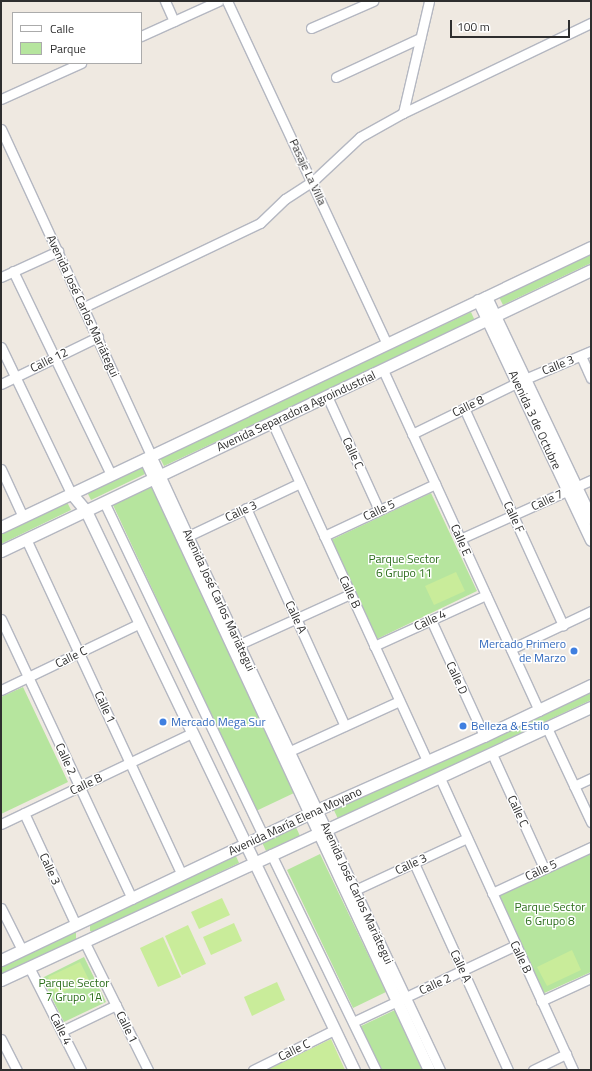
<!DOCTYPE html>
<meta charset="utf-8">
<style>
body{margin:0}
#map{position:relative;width:592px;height:1071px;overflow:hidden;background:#efe9e1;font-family:"Titillium Web",sans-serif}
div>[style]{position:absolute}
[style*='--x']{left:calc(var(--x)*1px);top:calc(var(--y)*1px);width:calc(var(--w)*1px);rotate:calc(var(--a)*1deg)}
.green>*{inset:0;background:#b6e59e}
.pitch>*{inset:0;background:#c9ec9a}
.roads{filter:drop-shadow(1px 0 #b4b7c1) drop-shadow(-1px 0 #b4b7c1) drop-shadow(0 1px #b4b7c1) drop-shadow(0 -1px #b4b7c1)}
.minor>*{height:9px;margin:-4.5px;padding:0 4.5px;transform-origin:4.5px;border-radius:4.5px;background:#fff}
.tertiary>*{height:11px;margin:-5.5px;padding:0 5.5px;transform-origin:5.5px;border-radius:5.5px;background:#fff}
.dots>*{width:11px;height:11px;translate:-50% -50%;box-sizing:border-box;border:2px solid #fff;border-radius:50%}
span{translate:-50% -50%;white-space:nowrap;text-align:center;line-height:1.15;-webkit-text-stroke:3px #fff;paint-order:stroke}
.street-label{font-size:12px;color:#2e2e2e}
.park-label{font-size:12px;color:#2c6e1b}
.shop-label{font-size:12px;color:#366cbe}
.right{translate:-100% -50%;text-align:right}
.left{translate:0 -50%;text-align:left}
.frame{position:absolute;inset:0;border:2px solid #2e2e2e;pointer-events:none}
.legend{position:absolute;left:12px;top:12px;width:130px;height:52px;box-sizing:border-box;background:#fff;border:1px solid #ababab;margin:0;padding:5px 7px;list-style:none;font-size:12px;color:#2e2e2e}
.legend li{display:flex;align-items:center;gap:8px;height:20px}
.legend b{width:20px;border:1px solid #ababab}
.scale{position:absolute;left:450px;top:20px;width:120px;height:18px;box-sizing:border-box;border:2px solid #2e2e2e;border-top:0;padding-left:5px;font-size:12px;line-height:14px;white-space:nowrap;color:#2e2e2e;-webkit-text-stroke:3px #fff;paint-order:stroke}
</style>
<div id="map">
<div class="green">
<div style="clip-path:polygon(591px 254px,591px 263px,503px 305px,499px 297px)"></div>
<div style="clip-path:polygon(471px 312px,475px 321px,164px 466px,160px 458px)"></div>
<div style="clip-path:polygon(142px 466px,145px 474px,91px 500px,87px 492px)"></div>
<div style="clip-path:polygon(152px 487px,294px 793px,256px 811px,113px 505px)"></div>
<div style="clip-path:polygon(431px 493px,477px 591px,377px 639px,331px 540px)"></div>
<div style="clip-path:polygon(67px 502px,71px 510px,1px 544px,1px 534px)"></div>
<div style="clip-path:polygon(23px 687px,68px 782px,1px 814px,1px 697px)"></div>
<div style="clip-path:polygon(591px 689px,591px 700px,338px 819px,333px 808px)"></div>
<div style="clip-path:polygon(295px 825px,300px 836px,266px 851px,261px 840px)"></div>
<div style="clip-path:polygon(591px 851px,591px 972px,542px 994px,497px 894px)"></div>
<div style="clip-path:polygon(235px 854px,239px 863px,93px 932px,90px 931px,90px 923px)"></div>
<div style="clip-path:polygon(320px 854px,386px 992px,353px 1008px,287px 870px)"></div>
<div style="clip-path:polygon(72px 932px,76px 933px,76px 941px,1px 977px,1px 965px)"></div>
<div style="clip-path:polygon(84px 957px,106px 1002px,64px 1022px,42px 978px)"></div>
<div style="clip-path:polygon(395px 1010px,423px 1070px,379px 1070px,359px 1027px)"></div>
</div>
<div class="pitch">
<div style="clip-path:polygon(456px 572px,465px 591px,434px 605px,425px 586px)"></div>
<div style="clip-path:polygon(222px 898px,230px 915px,199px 929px,191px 912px)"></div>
<div style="clip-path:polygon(234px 923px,242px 941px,211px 955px,203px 937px)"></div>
<div style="clip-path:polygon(188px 925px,206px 964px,182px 975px,165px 936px)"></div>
<div style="clip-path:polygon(163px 937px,181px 977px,158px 987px,140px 948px)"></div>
<div style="clip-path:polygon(572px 950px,581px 970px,547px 986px,537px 967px)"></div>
<div style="clip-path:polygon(80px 962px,89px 980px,56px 995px,48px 977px)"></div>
<div style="clip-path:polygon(277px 982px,285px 1000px,252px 1016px,244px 997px)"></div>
<div style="clip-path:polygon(331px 1039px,345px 1070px,267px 1070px)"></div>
</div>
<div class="roads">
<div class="minor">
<div style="--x:165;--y:1;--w:22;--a:66"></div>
<div style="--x:227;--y:1;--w:378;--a:65"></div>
<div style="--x:311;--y:28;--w:68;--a:-23.5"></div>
<div style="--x:141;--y:36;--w:85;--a:-24.4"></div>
<div style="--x:336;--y:77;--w:93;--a:-24.9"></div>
<div style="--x:1;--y:99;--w:88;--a:-24.2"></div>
<div style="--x:403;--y:113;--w:115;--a:-76.9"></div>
<div style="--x:1;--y:129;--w:448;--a:65.3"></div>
<div style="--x:188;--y:536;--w:590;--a:64.74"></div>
<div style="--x:13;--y:271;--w:226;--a:64.3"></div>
<div style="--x:1;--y:277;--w:63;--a:-24.5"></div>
<div style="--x:84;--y:307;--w:195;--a:-25.5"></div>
<div style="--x:260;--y:223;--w:35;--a:-44"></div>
<div style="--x:285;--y:199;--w:33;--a:-33"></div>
<div style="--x:313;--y:181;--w:64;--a:-43.1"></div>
<div style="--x:360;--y:137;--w:49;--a:-29.2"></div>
<div style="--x:403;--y:113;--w:208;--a:-25.6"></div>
<div style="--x:1;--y:347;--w:162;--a:64.4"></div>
<div style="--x:581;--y:356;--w:24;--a:66"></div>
<div style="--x:383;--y:370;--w:375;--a:65.4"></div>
<div style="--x:1;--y:384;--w:108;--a:-25.9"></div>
<div style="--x:327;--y:396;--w:125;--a:65.5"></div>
<div style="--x:464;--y:408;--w:239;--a:65.5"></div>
<div style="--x:272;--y:422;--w:373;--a:65.4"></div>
<div style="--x:412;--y:434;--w:126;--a:-26"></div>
<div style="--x:525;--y:379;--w:72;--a:-23"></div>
<div style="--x:1;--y:469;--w:53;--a:65.4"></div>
<div style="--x:104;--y:502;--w:370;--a:64.5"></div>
<div style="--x:246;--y:508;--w:239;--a:65.6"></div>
<div style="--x:324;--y:536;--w:123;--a:-25.1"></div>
<div style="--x:184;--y:538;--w:128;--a:-25.4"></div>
<div style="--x:26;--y:539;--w:370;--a:65.1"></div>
<div style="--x:460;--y:539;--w:144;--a:-24.2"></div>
<div style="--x:1;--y:619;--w:309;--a:64.9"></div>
<div style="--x:431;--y:620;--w:128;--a:65.4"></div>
<div style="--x:240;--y:644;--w:121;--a:-24.4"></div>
<div style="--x:374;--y:646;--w:123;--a:-24.5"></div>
<div style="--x:511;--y:649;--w:89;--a:-25.4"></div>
<div style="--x:1;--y:690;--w:154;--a:-25.7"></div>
<div style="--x:547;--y:728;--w:104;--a:64.9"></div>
<div style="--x:290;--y:751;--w:120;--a:-24.6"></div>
<div style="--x:492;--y:754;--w:125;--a:65.5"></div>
<div style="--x:440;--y:778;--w:321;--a:65.5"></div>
<div style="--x:574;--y:786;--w:19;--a:-25"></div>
<div style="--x:24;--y:813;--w:123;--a:65.1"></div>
<div style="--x:1;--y:824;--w:212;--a:-25.5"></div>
<div style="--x:271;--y:854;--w:240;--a:64.1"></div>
<div style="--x:414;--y:863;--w:227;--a:65.6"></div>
<div style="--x:355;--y:890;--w:123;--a:-24.9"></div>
<div style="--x:492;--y:893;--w:109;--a:-24.9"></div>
<div style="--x:1;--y:908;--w:47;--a:63.4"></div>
<div style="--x:84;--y:941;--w:144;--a:63.6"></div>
<div style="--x:29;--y:967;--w:115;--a:63.2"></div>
<div style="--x:541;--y:1001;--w:55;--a:-24.7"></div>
<div style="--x:353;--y:1022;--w:180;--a:-25.3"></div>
<div style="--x:62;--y:1031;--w:60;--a:-25.7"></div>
<div style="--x:1;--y:1039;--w:35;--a:63"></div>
<div style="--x:253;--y:1070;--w:90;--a:-26.3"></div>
<div style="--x:533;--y:1070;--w:37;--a:-26"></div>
</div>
<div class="tertiary">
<div style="--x:486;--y:297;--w:245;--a:64.6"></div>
<div style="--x:478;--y:300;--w:265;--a:64.8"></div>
<div style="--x:145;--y:459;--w:674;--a:65.07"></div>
<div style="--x:71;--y:493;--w:23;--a:50"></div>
<div style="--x:86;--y:511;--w:620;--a:64.39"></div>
<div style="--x:1;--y:527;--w:653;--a:-25.39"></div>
<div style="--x:1;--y:551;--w:653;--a:-25.47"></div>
<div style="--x:1;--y:960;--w:342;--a:-25.4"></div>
<div style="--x:310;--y:813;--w:190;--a:-23.9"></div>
<div style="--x:484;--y:736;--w:119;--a:-25.5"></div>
<div style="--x:1;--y:980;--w:650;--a:-24.83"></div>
</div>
</div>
<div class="dots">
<div style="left:574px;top:651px;background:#3f7fe0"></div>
<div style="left:163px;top:722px;background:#3f7fe0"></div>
<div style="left:463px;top:726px;background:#3f7fe0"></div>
</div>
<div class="street-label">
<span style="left:308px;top:172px;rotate:65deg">Pasaje La Villa</span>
<span style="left:83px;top:306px;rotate:65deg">Avenida José Carlos Mariátegui</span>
<span style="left:49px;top:360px;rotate:-26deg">Calle 12</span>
<span style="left:558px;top:365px;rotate:-22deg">Calle 3</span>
<span style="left:468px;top:406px;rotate:-26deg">Calle 8</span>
<span style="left:296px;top:411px;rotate:-25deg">Avenida Separadora Agroindustrial</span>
<span style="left:535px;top:420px;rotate:65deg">Avenida 3 de Octubre</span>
<span style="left:353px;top:453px;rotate:65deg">Calle C</span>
<span style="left:547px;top:500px;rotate:-25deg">Calle 7</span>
<span style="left:379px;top:510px;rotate:-25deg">Calle 5</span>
<span style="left:241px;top:511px;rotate:-25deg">Calle 3</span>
<span style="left:514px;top:517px;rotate:65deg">Calle F</span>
<span style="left:461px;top:540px;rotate:66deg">Calle E</span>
<span style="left:350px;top:592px;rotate:65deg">Calle B</span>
<span style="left:219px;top:600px;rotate:65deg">Avenida José Carlos Mariátegui</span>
<span style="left:296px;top:617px;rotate:65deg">Calle A</span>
<span style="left:430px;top:620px;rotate:-25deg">Calle 4</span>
<span style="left:71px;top:657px;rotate:-26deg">Calle C</span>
<span style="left:457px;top:678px;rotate:65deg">Calle D</span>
<span style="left:105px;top:707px;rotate:65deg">Calle 1</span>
<span style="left:66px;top:759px;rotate:65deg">Calle 2</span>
<span style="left:86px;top:784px;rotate:-25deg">Calle B</span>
<span style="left:518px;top:811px;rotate:65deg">Calle C</span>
<span style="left:295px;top:821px;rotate:-25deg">Avenida María Elena Moyano</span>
<span style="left:411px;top:864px;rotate:-25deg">Calle 3</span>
<span style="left:50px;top:869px;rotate:65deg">Calle 3</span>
<span style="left:541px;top:870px;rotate:-25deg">Calle 5</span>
<span style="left:357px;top:893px;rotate:65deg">Avenida José Carlos Mariátegui</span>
<span style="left:521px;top:957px;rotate:65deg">Calle B</span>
<span style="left:461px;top:966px;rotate:65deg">Calle A</span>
<span style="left:435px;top:984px;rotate:-25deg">Calle 2</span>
<span style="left:127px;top:1027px;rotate:64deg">Calle 1</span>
<span style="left:61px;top:1029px;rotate:63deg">Calle 4</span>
<span style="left:294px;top:1050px;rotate:-26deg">Calle C</span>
</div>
<div class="park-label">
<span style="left:404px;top:566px">Parque Sector<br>6 Grupo 11</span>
<span style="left:550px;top:914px">Parque Sector<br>6 Grupo 8</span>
<span style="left:74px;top:990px">Parque Sector<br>7 Grupo 1A</span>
</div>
<div class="shop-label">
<span class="right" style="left:566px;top:651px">Mercado Primero<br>de Marzo</span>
<span class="left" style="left:171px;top:722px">Mercado Mega Sur</span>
<span class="left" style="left:471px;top:726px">Belleza &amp; Estilo</span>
</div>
<div class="frame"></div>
<ul class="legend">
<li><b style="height:5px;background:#fff"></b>Calle</li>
<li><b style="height:11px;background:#b6e59e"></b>Parque</li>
</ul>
<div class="scale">100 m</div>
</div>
